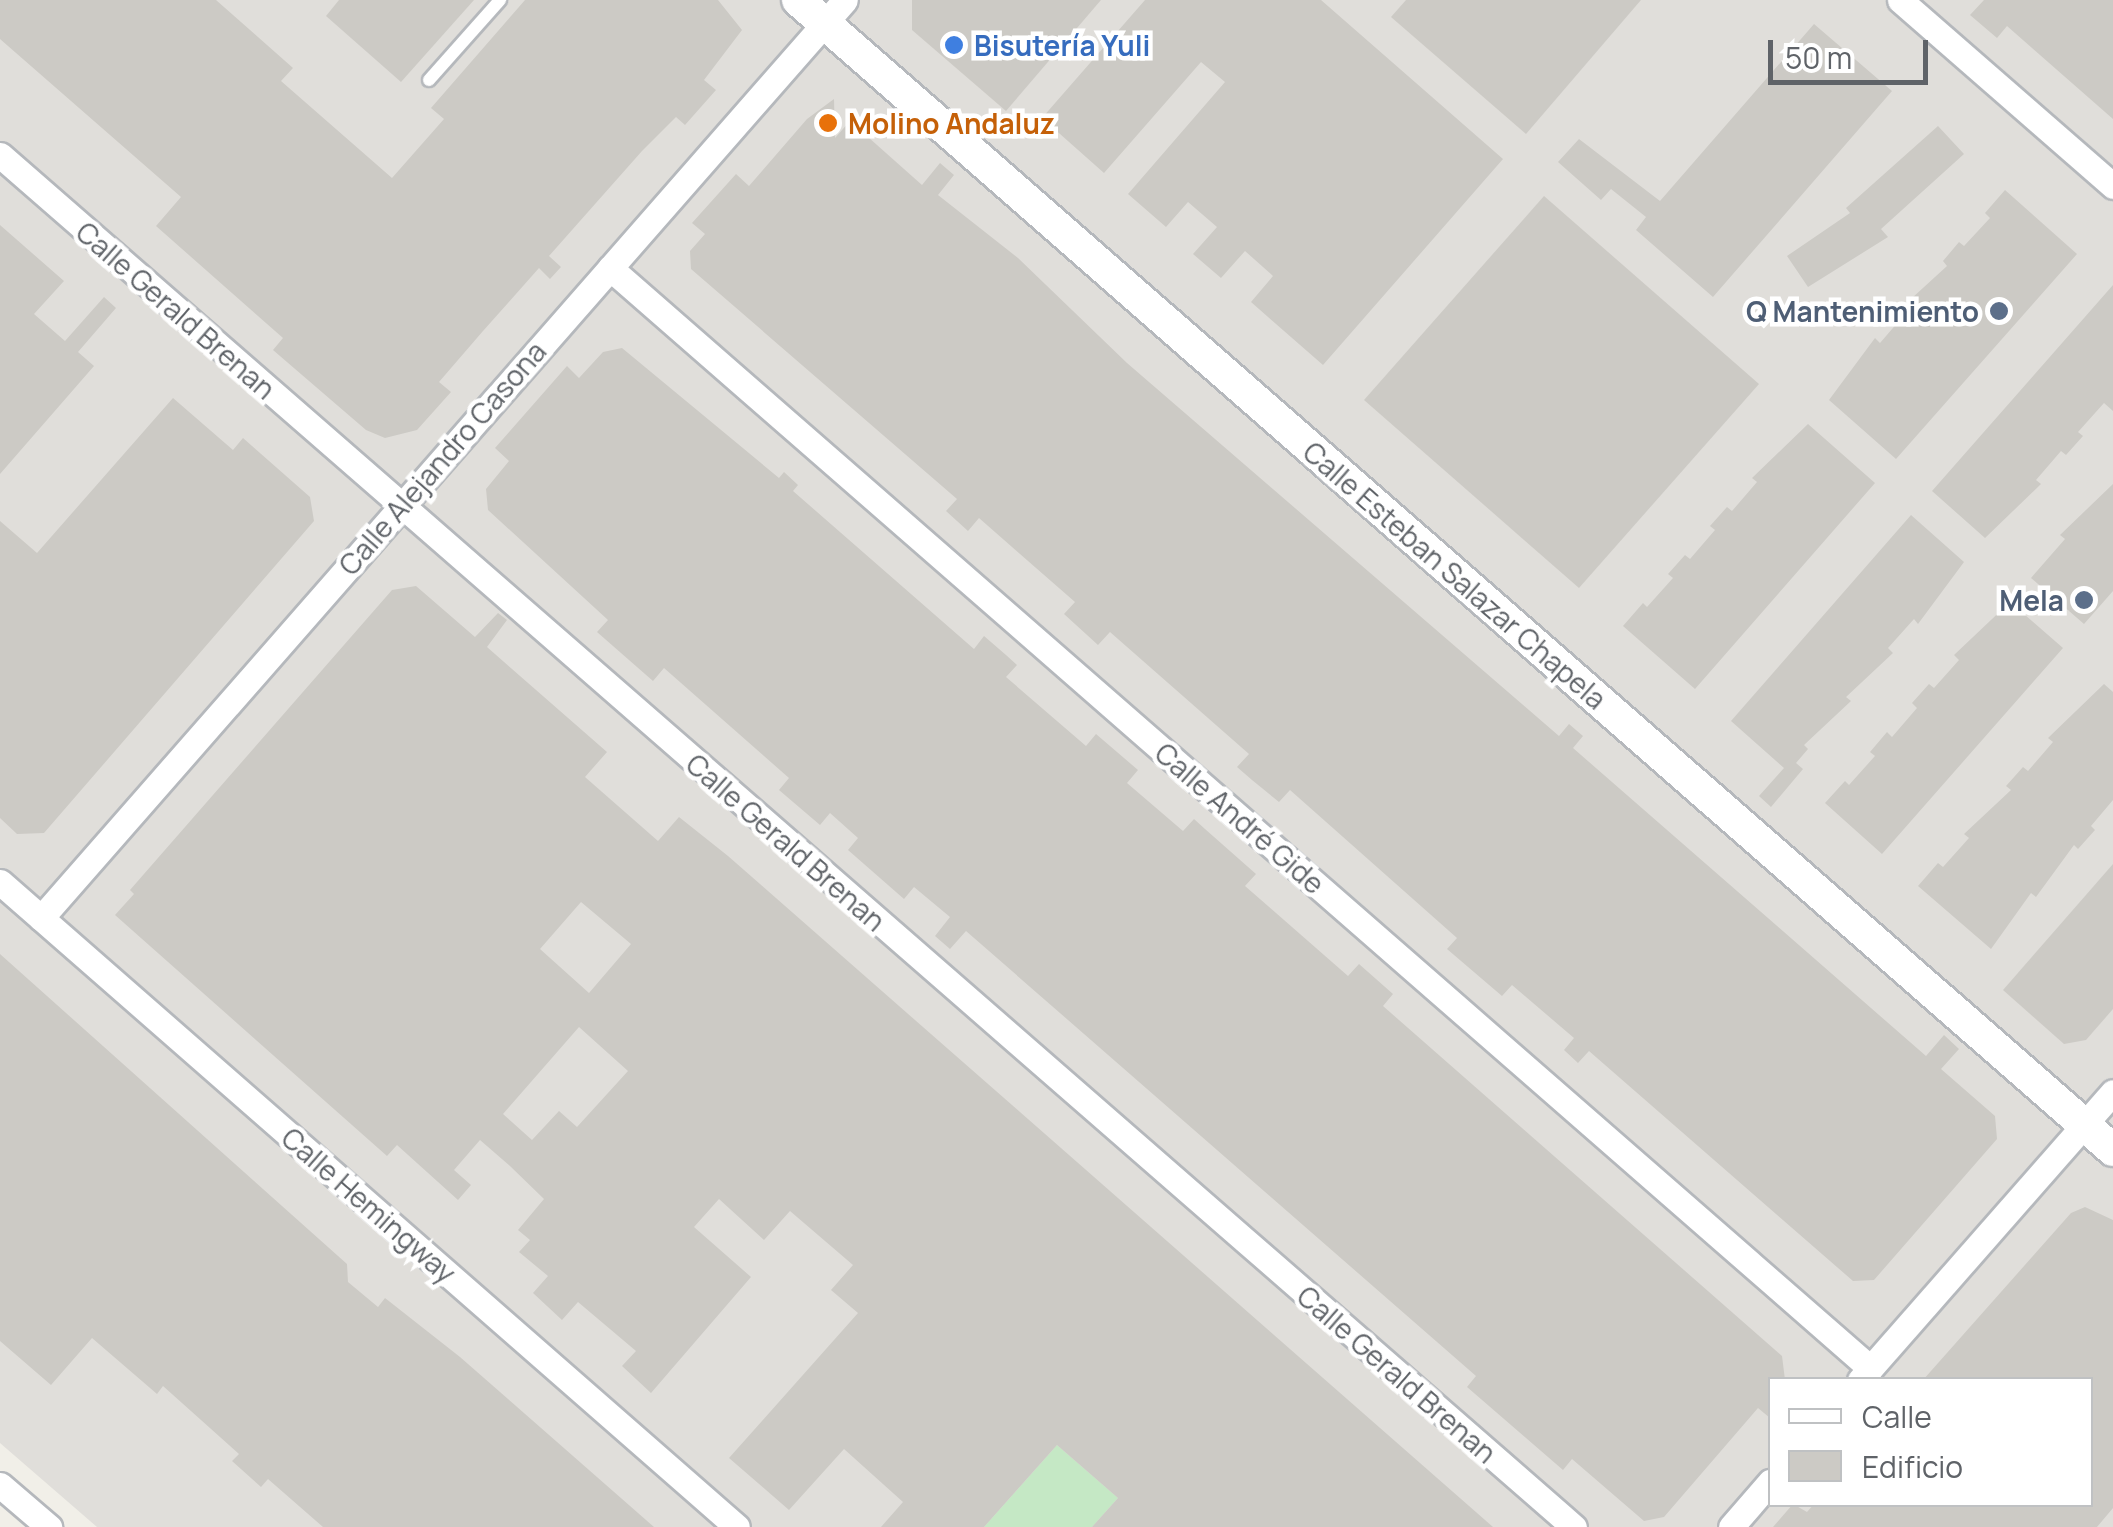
<!DOCTYPE html>
<meta charset="utf-8">
<style>
body{margin:0}
#map{position:relative;width:2113px;height:1527px;overflow:hidden;background:#f1efe8;font-family:Manrope,sans-serif}
div>[style]{position:absolute}
[style*='--x']{left:calc(var(--x)*1px);top:calc(var(--y)*1px);width:calc(var(--w)*1px);rotate:calc(var(--a)*1deg)}
.industrial>*{inset:0;background:#e0deda}
.green>*{inset:0;background:#c5e8c5}
.building>*{inset:0;background:#cccac5}
.roads{filter:drop-shadow(2px 0 #b5b8bc) drop-shadow(-2px 0 #b5b8bc) drop-shadow(0 2px #b5b8bc) drop-shadow(0 -2px #b5b8bc)}
.service>*{height:12px;margin:-6px;padding:0 6px;transform-origin:6px;border-radius:6px;background:#fff}
.minor>*{height:25px;margin:-12.5px;padding:0 12.5px;transform-origin:12.5px;border-radius:12.5px;background:#fff}
.tertiary>*{height:32px;margin:-16px;padding:0 16px;transform-origin:16px;border-radius:16px;background:#fff}
.dots>*{width:28px;height:28px;translate:-50% -50%;box-sizing:border-box;border:5px solid #fff;border-radius:50%}
span{translate:-50% -50%;white-space:nowrap;text-align:center;line-height:1.15;-webkit-text-stroke:9px #fff;paint-order:stroke}
.shop-label{font-size:28px;color:#366cbe;font-weight:700}
.left{translate:0 -50%;text-align:left}
.food-label{font-size:28px;color:#c56008;font-weight:700}
.street-label{font-size:28px;color:#5f6368}
.service-label{font-size:28px;color:#4e5e75;font-weight:700}
.right{translate:-100% -50%;text-align:right}
.legend{position:absolute;left:1768px;top:1377px;width:325px;height:130px;box-sizing:border-box;background:#fff;border:2px solid #bfc1c3;margin:0;padding:12px 18px;list-style:none;font-size:30px;color:#5f6368}
.legend li{display:flex;align-items:center;gap:20px;height:50px}
.legend b{width:50px;border:2px solid #bfc1c3}
.scale{position:absolute;left:1768px;top:40px;width:160px;height:45px;box-sizing:border-box;border:5px solid #5f6368;border-top:0;padding-left:12px;font-size:30px;line-height:35px;white-space:nowrap;color:#5f6368;-webkit-text-stroke:8px #fff;paint-order:stroke}
</style>
<div id="map">
<div class="industrial">
<div style="clip-path:polygon(evenodd,0 0,2113px 0,2113px 1527px,97px 1527px,0 1443px,0 0,1770px 1380px,2090px 1380px,2090px 1504px,1770px 1504px,1770px 1380px)"></div>
</div>
<div class="green">
<div style="clip-path:polygon(1057px 1445px,1118px 1498px,1092px 1527px,984px 1527px)"></div>
</div>
<div class="building">
<div style="clip-path:polygon(0 0,216px 0,293px 68px,281px 81px,392px 178px,444px 119px,431px 108px,525px 0,718px 0,742px 30px,704px 80px,716px 90px,685px 125px,676px 117px,642px 151px,549px 256px,561px 267px,550px 279px,539px 268px,483px 331px,439px 382px,451px 392px,417px 430px,385px 438px,366px 430px,273px 350px,283px 338px,156px 226px,181px 197px,0 39px)"></div>
<div style="clip-path:polygon(339px 0,474px 0,401px 82px,326px 16px)"></div>
<div style="clip-path:polygon(912px 0,1101px 0,1006px 111px,912px 30px)"></div>
<div style="clip-path:polygon(1145px 0,1321px 0,1503px 159px,1323px 365px,1251px 302px,1273px 276px,1245px 251px,1221px 278px,1193px 254px,1217px 227px,1188px 202px,1166px 227px,1128px 194px,1225px 82px,1201px 62px,1104px 173px,1042px 118px)"></div>
<div style="clip-path:polygon(1406px 0,1641px 0,1526px 134px,1391px 17px)"></div>
<div style="clip-path:polygon(1984px 0,2113px 0,2113px 119px,2007px 26px,1997px 38px,1970px 15px)"></div>
<div style="clip-path:polygon(1814px 24px,1892px 91px,1713px 297px,1636px 230px,1646px 217px,1611px 189px,1601px 200px,1558px 162px,1579px 139px,1660px 201px)"></div>
<div style="clip-path:polygon(834px 99px,835px 138px,850px 121px,922px 185px,940px 163px,954px 175px,938px 195px,1018px 258px,1127px 363px,1559px 736px,1569px 724px,1583px 736px,1573px 748px,1926px 1056px,1944px 1035px,1959px 1049px,1941px 1069px,1995px 1116px,1997px 1139px,1874px 1280px,1853px 1281px,1589px 1051px,1578px 1063px,1564px 1050px,1574px 1038px,1512px 985px,1502px 996px,1447px 949px,1457px 938px,1290px 790px,1279px 802px,1252px 780px,1237px 767px,1249px 754px,1110px 632px,1098px 645px,1064px 614px,1075px 602px,979px 518px,968px 531px,946px 511px,957px 499px,691px 269px,690px 251px,705px 234px,692px 223px,736px 174px,749px 186px,807px 119px)"></div>
<div style="clip-path:polygon(1938px 126px,1964px 154px,1881px 229px,1888px 237px,1808px 287px,1787px 256px,1850px 213px,1846px 208px)"></div>
<div style="clip-path:polygon(2005px 190px,2077px 254px,1896px 459px,1829px 400px,1875px 338px,1880px 343px,1905px 314px,1900px 309px,1947px 266px,1943px 261px,1959px 242px,1964px 246px,1990px 218px,1985px 213px)"></div>
<div style="clip-path:polygon(1544px 196px,1759px 384px,1579px 588px,1364px 400px)"></div>
<div style="clip-path:polygon(0 225px,64px 281px,34px 314px,65px 341px,104px 297px,116px 308px,78px 352px,94px 366px,0 474px)"></div>
<div style="clip-path:polygon(2113px 285px,2113px 411px,2104px 403px,2078px 432px,2083px 436px,2066px 455px,2061px 451px,2036px 480px,2041px 484px,1985px 538px,1932px 491px)"></div>
<div style="clip-path:polygon(622px 348px,779px 478px,784px 472px,798px 485px,793px 491px,974px 649px,984px 636px,1006px 655px,1017px 665px,1006px 677px,1086px 746px,1096px 734px,1138px 770px,1127px 783px,1183px 831px,1194px 819px,1205px 829px,1256px 874px,1245px 886px,1348px 976px,1359px 964px,1393px 994px,1383px 1006px,1782px 1356px,1785px 1380px,1770px 1380px,1770px 1418px,1758px 1408px,1664px 1517px,1644px 1521px,1572px 1459px,1563px 1470px,1467px 1387px,1476px 1376px,966px 931px,950px 949px,935px 936px,950px 917px,914px 887px,904px 899px,848px 850px,858px 838px,830px 813px,820px 825px,779px 790px,789px 778px,664px 668px,653px 681px,597px 632px,608px 620px,488px 510px,486px 489px,509px 461px,495px 448px,567px 366px,579px 378px,603px 352px)"></div>
<div style="clip-path:polygon(173px 398px,233px 450px,243px 438px,310px 497px,314px 521px,44px 833px,17px 834px,0 818px,0 521px,37px 553px)"></div>
<div style="clip-path:polygon(1808px 424px,1875px 483px,1695px 689px,1623px 626px,1643px 603px,1647px 607px,1673px 578px,1668px 574px,1685px 555px,1690px 559px,1715px 530px,1710px 526px,1727px 507px,1732px 511px,1757px 482px,1752px 478px)"></div>
<div style="clip-path:polygon(2113px 484px,2113px 591px,2084px 624px,2031px 578px,2065px 539px,2060px 535px)"></div>
<div style="clip-path:polygon(1911px 515px,1964px 562px,1918px 624px,1914px 619px,1888px 648px,1893px 653px,1846px 697px,1851px 701px,1804px 745px,1808px 749px,1796px 763px,1803px 769px,1771px 807px,1759px 796px,1784px 768px,1731px 721px)"></div>
<div style="clip-path:polygon(evenodd,416px 586px,475px 637px,498px 613px,507px 620px,487px 647px,607px 752px,585px 777px,658px 841px,679px 817px,728px 856px,1493px 1527px,1092px 1527px,1118px 1498px,1057px 1445px,984px 1527px,881px 1527px,903px 1502px,844px 1449px,789px 1510px,729px 1458px,858px 1313px,831px 1290px,853px 1265px,790px 1211px,764px 1240px,719px 1199px,694px 1227px,751px 1277px,651px 1393px,622px 1366px,636px 1351px,578px 1302px,562px 1320px,533px 1293px,548px 1276px,519px 1252px,530px 1240px,518px 1230px,544px 1199px,510px 1166px,480px 1140px,454px 1170px,471px 1185px,458px 1200px,397px 1145px,387px 1156px,115px 915px,134px 894px,130px 890px,392px 590px,416px 586px,581px 902px,631px 944px,589px 993px,540px 949px,581px 902px,416px 586px,579px 1027px,628px 1071px,577px 1127px,559px 1111px,532px 1140px,503px 1114px,579px 1027px)"></div>
<div style="clip-path:polygon(2010px 602px,2063px 648px,1882px 854px,1825px 803px,1845px 781px,1849px 785px,1875px 756px,1870px 752px,1887px 732px,1892px 737px,1917px 708px,1912px 703px,1929px 684px,1934px 688px,1959px 660px,1954px 655px)"></div>
<div style="clip-path:polygon(2104px 684px,2113px 692px,2113px 800px,2091px 826px,2095px 830px,2078px 849px,2074px 845px,2036px 897px,2031px 893px,1991px 949px,1918px 886px,1938px 863px,1943px 867px,1969px 838px,1964px 834px,2011px 790px,2006px 786px,2023px 767px,2028px 771px,2053px 742px,2048px 738px)"></div>
<div style="clip-path:polygon(2113px 864px,2113px 1009px,2086px 1040px,2064px 1044px,2003px 990px)"></div>
<div style="clip-path:polygon(0 954px,347px 1264px,348px 1282px,378px 1307px,385px 1298px,460px 1357px,654px 1527px,323px 1527px,268px 1479px,261px 1487px,232px 1461px,239px 1454px,163px 1386px,157px 1394px,92px 1338px,51px 1385px,0 1341px)"></div>
<div style="clip-path:polygon(2085px 1207px,2113px 1220px,2113px 1508px,2097px 1527px,1773px 1527px,1793px 1504px,1807px 1512px,1814px 1504px,2090px 1504px,2090px 1380px,1923px 1380px,2071px 1213px)"></div>
</div>
<div class="roads">
<div class="service">
<div style="--x:429;--y:80;--w:107;--a:-48.4"></div>
</div>
<div class="minor">
<div style="--x:1900;--y:0;--w:283;--a:41.1"></div>
<div style="--x:0;--y:155;--w:2088;--a:41.08"></div>
<div style="--x:610;--y:268;--w:1673;--a:41.12"></div>
<div style="--x:0;--y:882;--w:979;--a:41.19"></div>
<div style="--x:41;--y:918;--w:1220;--a:-48.79"></div>
<div style="--x:1860;--y:1380;--w:383;--a:-48.7"></div>
<div style="--x:0;--y:1485;--w:65;--a:40.6"></div>
<div style="--x:1731;--y:1527;--w:60;--a:-49.1"></div>
</div>
<div class="tertiary">
<div style="--x:798;--y:0;--w:1747;--a:41.17"></div>
</div>
</div>
<div class="dots">
<div style="left:954px;top:45px;background:#3f7fe0"></div>
<div style="left:828px;top:123px;background:#e8710a"></div>
<div style="left:1999px;top:311px;background:#5c6f8a"></div>
<div style="left:2084px;top:600px;background:#5c6f8a"></div>
</div>
<div class="shop-label">
<span class="left" style="left:974px;top:45px">Bisutería Yuli</span>
</div>
<div class="food-label">
<span class="left" style="left:848px;top:123px">Molino Andaluz</span>
</div>
<div class="street-label">
<span style="left:176px;top:310px;rotate:41deg">Calle Gerald Brenan</span>
<span style="left:442px;top:458px;rotate:-49deg">Calle Alejandro Casona</span>
<span style="left:1455px;top:575px;rotate:41deg">Calle Esteban Salazar Chapela</span>
<span style="left:1240px;top:818px;rotate:41deg">Calle André Gide</span>
<span style="left:786px;top:842px;rotate:41deg">Calle Gerald Brenan</span>
<span style="left:369px;top:1205px;rotate:41deg">Calle Hemingway</span>
<span style="left:1397px;top:1374px;rotate:41deg">Calle Gerald Brenan</span>
</div>
<div class="service-label">
<span class="right" style="left:1979px;top:311px">Q Mantenimiento</span>
<span class="right" style="left:2064px;top:600px">Mela</span>
</div>
<ul class="legend">
<li><b style="height:12px;background:#fff"></b>Calle</li>
<li><b style="height:28px;background:#cccac5"></b>Edificio</li>
</ul>
<div class="scale">50 m</div>
</div>
